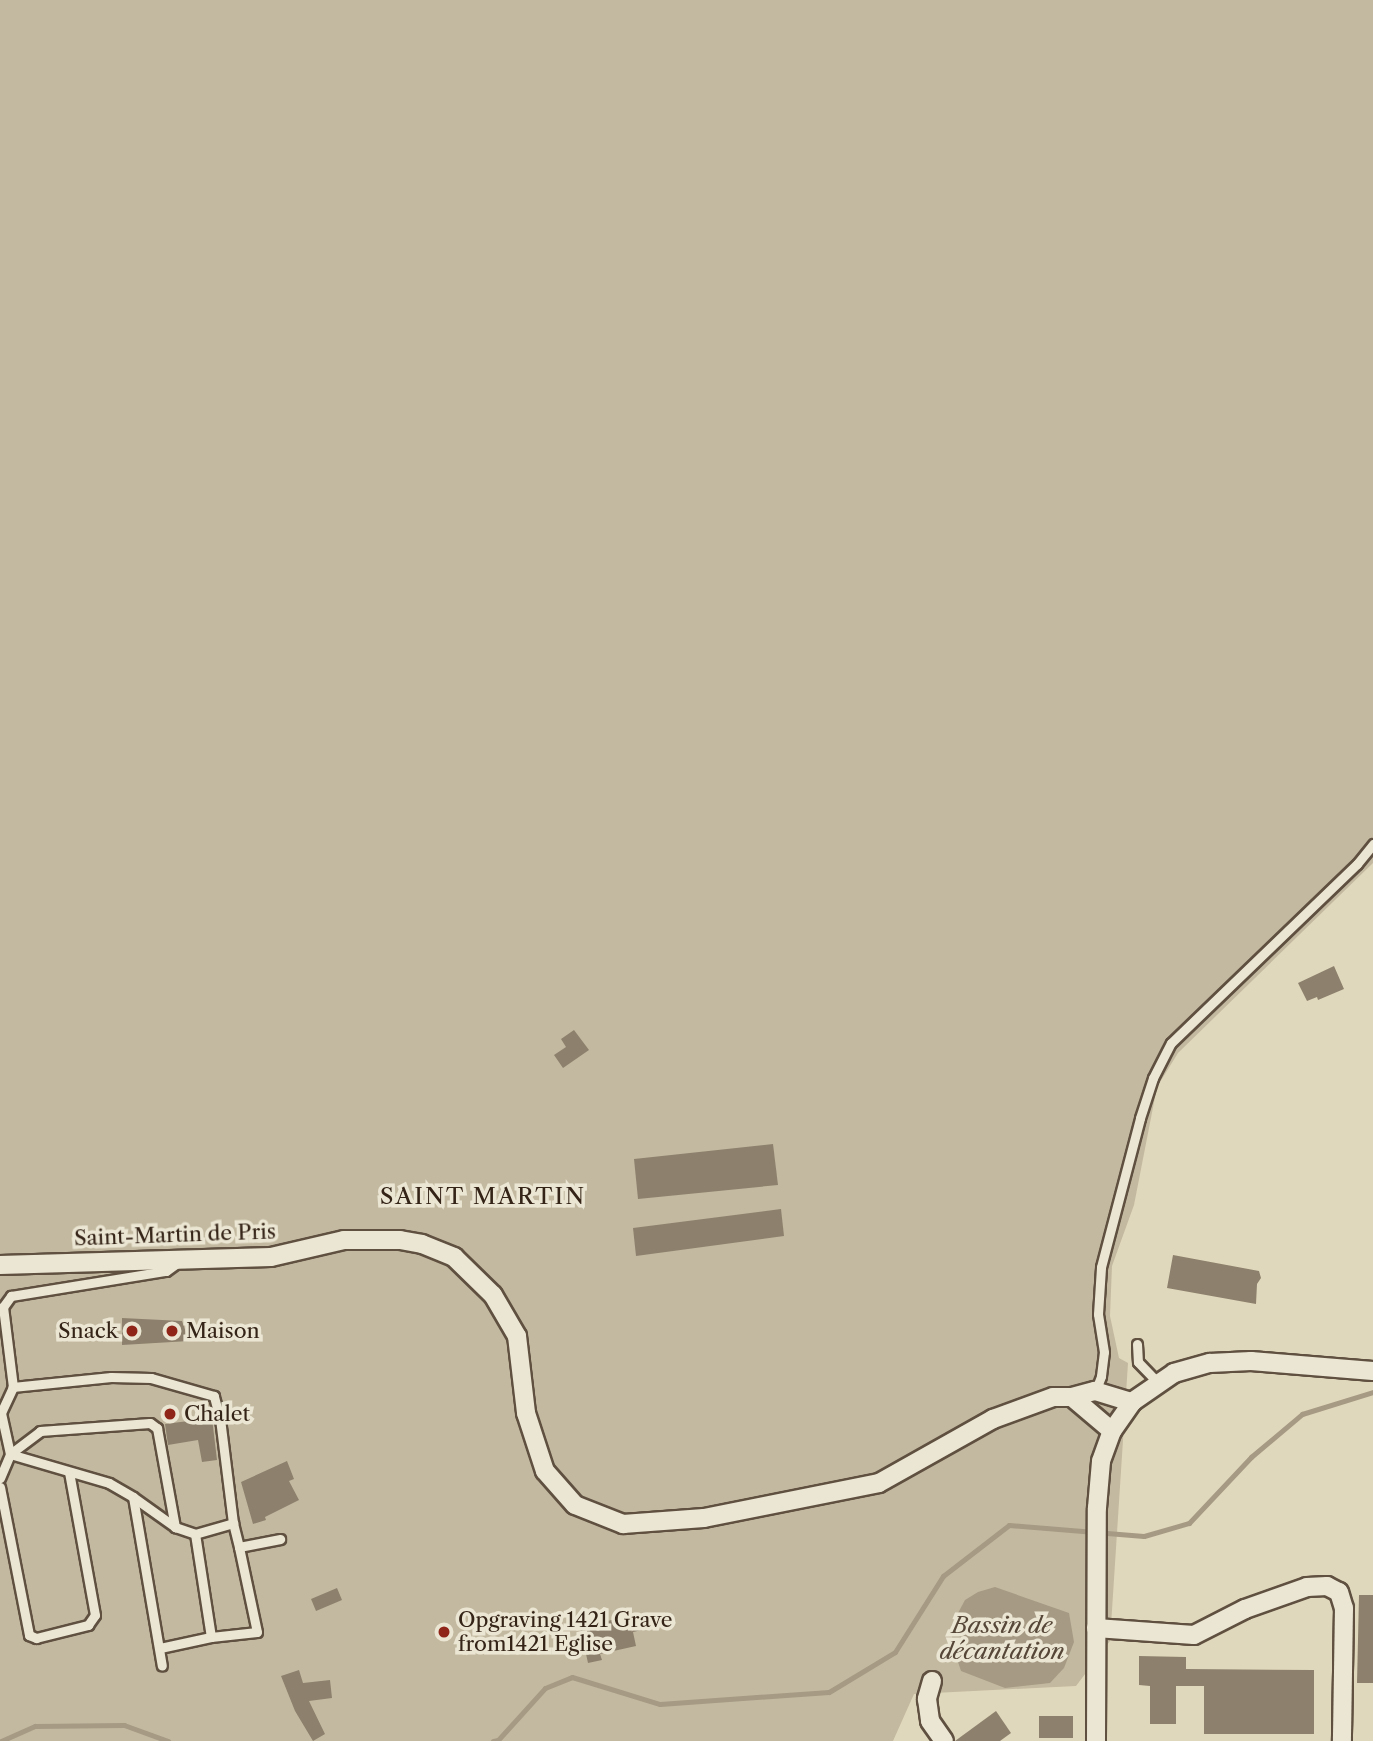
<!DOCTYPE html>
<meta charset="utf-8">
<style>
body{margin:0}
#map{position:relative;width:1373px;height:1741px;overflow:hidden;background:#e0d8bc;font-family:"Libre Caslon Text",serif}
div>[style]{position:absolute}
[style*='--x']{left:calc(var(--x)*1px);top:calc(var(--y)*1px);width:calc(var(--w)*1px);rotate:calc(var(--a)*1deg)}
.green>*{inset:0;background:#c3b9a0}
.water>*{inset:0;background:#a69a84}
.stream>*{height:5px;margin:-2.5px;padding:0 2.5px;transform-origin:2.5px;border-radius:2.5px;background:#a69a84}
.building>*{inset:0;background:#8d816d}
.roads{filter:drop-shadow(2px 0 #5f5040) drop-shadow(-2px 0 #5f5040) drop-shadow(0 2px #5f5040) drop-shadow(0 -2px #5f5040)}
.service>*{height:9px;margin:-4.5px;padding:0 4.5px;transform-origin:4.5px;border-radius:4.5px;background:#ebe6d3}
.minor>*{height:18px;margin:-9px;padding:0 9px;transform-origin:9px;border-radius:9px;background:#ebe6d3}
.dots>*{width:19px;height:19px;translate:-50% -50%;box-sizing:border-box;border:4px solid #ebe6d3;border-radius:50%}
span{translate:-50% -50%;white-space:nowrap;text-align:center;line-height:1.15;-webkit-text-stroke:7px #ebe6d3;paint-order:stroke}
.street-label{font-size:21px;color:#342317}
.poi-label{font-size:21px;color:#342317}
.right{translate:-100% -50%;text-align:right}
.left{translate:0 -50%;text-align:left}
.neighbourhood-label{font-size:23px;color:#342317;letter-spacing:2px}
.water-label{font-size:23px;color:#564738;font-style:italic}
</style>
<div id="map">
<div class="green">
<div style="clip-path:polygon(0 0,1373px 0,1373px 863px,1178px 1053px,1157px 1087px,1134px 1205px,1112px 1266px,1110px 1316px,1119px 1358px,1128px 1363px,1110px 1641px,1076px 1686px,914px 1694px,893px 1741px,0 1741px)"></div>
</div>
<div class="water">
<div style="clip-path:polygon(995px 1587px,1069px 1613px,1074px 1642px,1064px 1668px,1050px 1683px,1005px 1688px,961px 1671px,953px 1647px,951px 1626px,965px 1600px,978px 1592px)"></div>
</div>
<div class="stream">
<div style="--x:1;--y:1741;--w:37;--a:-24"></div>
<div style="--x:35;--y:1726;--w:89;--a:-0.6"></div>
<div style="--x:124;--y:1725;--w:47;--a:20"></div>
<div style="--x:493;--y:1741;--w:5;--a:-11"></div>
<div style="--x:498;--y:1740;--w:70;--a:-47.9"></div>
<div style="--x:545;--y:1688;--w:29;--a:-22"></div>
<div style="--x:572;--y:1677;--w:92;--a:17.1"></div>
<div style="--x:660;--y:1704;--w:169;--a:-4.1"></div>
<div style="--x:829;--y:1692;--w:77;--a:-31.2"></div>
<div style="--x:895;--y:1652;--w:90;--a:-57.7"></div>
<div style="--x:943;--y:1576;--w:83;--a:-37.7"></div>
<div style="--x:1009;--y:1525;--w:135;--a:4.7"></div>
<div style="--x:1144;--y:1536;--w:47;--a:-16.1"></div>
<div style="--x:1189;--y:1523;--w:91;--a:-46.8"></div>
<div style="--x:1251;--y:1457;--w:67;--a:-40.1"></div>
<div style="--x:1302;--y:1414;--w:74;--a:-17.2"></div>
</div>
<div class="building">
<div style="clip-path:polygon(1334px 966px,1344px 989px,1318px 1000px,1317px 997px,1307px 1001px,1298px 983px)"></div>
<div style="clip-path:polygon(574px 1030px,589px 1050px,563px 1068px,554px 1055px,566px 1047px,561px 1039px)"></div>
<div style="clip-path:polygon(773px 1144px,778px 1185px,638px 1199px,634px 1159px)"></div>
<div style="clip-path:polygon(781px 1209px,784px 1236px,636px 1256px,633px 1228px)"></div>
<div style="clip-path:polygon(1173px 1255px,1259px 1271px,1261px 1278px,1257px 1284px,1256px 1304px,1167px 1288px)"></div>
<div style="clip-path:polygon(122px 1318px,182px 1321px,189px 1341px,122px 1345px)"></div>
<div style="clip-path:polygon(212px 1418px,217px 1460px,202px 1462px,198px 1440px,168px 1445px,165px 1424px)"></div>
<div style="clip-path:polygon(287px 1461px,294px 1479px,289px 1481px,299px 1500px,265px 1517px,266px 1520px,253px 1524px,241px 1482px)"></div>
<div style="clip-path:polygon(337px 1588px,342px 1600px,316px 1611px,311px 1599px)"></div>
<div style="clip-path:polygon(1359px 1595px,1373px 1595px,1373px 1683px,1357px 1683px)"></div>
<div style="clip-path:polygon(639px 1614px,642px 1630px,633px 1632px,636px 1646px,600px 1654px,602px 1660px,588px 1663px,580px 1627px)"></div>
<div style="clip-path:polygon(1139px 1656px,1186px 1657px,1186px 1669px,1314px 1670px,1314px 1734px,1204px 1734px,1204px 1686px,1176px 1686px,1176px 1724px,1150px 1724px,1150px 1686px,1139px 1685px)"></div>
<div style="clip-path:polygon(299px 1670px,303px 1683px,330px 1680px,332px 1698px,309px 1701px,325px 1734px,313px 1741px,295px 1711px,281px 1676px)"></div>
<div style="clip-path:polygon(996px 1711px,1011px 1733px,1000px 1741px,955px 1741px)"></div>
<div style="clip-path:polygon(1039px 1716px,1073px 1716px,1073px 1738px,1039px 1738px)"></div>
</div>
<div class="roads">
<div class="service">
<div style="--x:1137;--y:1344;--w:18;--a:87"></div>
<div style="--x:1138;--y:1362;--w:28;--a:46"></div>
<div style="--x:13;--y:1387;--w:29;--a:115"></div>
<div style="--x:1;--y:1413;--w:42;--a:77.6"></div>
<div style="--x:10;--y:1454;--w:103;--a:16.3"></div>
<div style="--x:109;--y:1483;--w:28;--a:30"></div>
<div style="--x:133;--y:1497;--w:52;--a:35.5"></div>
<div style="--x:175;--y:1527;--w:21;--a:19"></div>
<div style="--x:195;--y:1534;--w:40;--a:-16"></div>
<div style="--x:233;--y:1523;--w:105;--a:-97.1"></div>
<div style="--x:220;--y:1419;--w:24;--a:-105"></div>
<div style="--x:214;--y:1396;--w:66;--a:-164.1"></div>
<div style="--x:151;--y:1378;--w:40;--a:-178.6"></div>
<div style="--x:111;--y:1377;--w:99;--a:174.2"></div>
<div style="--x:13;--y:1387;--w:81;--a:-97.1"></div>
<div style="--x:3;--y:1307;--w:14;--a:-54"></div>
<div style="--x:11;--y:1296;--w:157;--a:-9.2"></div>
<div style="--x:166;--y:1271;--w:14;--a:-36"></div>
<div style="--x:1095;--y:1392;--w:17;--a:-69"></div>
<div style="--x:1101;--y:1376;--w:24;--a:-83"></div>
<div style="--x:1104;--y:1352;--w:38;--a:-99"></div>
<div style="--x:1098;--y:1314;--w:47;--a:-86.3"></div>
<div style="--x:1101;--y:1267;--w:154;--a:-75.3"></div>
<div style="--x:1140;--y:1118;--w:42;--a:-72"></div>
<div style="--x:1153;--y:1078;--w:39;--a:-63"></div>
<div style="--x:1171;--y:1043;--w:258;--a:-43.9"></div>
<div style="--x:1357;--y:864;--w:26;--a:-51"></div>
<div style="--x:0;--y:1478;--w:26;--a:-67"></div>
<div style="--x:10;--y:1454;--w:38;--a:-37"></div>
<div style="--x:40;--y:1431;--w:110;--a:-4.2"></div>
<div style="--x:150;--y:1423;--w:9;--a:36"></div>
<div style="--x:157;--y:1428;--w:101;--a:79.7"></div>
<div style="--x:0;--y:1487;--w:151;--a:78.9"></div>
<div style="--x:29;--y:1635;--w:8;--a:23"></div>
<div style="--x:36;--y:1638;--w:54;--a:-14"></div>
<div style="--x:88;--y:1625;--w:12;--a:-55"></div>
<div style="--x:95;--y:1615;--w:145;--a:-100.3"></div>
<div style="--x:133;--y:1497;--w:171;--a:80.3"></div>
<div style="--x:233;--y:1523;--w:25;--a:76"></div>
<div style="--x:239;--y:1547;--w:42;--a:-11"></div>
<div style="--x:211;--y:1637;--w:46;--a:-6.2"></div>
<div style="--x:257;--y:1632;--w:87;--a:-102"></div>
<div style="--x:160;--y:1648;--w:52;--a:-12.2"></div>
<div style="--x:211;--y:1637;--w:104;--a:-98.8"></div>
</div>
<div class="minor">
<div style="--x:0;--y:1265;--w:271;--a:-1.7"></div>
<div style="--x:271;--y:1257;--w:75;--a:-13.1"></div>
<div style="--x:344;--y:1240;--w:56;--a:0"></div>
<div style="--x:400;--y:1240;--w:22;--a:10"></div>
<div style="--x:422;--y:1244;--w:35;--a:22"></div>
<div style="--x:454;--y:1257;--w:54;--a:44.3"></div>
<div style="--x:493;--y:1295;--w:48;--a:59.7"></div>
<div style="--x:517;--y:1336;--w:78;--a:83.3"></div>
<div style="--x:526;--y:1413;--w:61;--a:71.9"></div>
<div style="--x:545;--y:1471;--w:45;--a:48.6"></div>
<div style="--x:575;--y:1505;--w:52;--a:21.6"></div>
<div style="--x:623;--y:1524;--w:81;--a:-4.2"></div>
<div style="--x:704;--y:1518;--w:178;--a:-11.3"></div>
<div style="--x:879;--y:1483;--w:131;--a:-29.3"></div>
<div style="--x:993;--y:1419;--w:64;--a:-20.1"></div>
<div style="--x:1053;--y:1397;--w:19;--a:0"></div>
<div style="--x:1112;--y:1431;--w:52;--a:-139.6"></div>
<div style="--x:1072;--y:1397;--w:24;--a:-15"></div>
<div style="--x:1095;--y:1391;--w:39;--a:17"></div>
<div style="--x:1096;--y:1628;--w:98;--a:4.1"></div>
<div style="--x:1194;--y:1635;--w:57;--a:-27"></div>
<div style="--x:1245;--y:1609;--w:66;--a:-19.5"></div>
<div style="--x:1307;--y:1587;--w:20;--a:-3"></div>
<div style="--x:1327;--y:1586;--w:13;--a:27"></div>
<div style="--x:1339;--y:1592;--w:17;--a:73"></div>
<div style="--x:1344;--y:1608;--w:133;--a:90.9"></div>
<div style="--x:932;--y:1681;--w:19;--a:106"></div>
<div style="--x:927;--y:1699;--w:22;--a:82"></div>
<div style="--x:930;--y:1721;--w:24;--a:55"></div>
<div style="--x:1096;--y:1741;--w:233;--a:-89.8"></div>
<div style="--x:1097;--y:1508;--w:47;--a:-85.1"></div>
<div style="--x:1101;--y:1461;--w:32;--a:-70"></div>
<div style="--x:1112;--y:1431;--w:35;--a:-55"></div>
<div style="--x:1132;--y:1402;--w:51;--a:-34.6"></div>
<div style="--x:1174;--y:1373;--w:37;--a:-16"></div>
<div style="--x:1210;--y:1363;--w:41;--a:-2.8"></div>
<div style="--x:1251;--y:1361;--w:122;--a:4.7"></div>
</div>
</div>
<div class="dots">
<div style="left:132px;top:1331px;background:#8f2418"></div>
<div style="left:172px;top:1331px;background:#8f2418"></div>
<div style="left:170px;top:1414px;background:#8f2418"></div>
<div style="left:444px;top:1632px;background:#8f2418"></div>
</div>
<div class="street-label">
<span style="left:175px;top:1235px;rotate:-2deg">Saint-Martin de Pris</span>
</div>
<div class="poi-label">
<span class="right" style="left:118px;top:1331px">Snack</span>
<span class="left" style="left:186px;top:1331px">Maison</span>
<span class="left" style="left:184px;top:1414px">Chalet</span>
<span class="left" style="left:458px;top:1632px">Opgraving 1421 Grave<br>from1421 Eglise</span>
</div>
<div class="neighbourhood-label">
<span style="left:483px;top:1196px">SAINT MARTIN</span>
</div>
<div class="water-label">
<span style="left:1002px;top:1638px">Bassin de<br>décantation</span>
</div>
</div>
